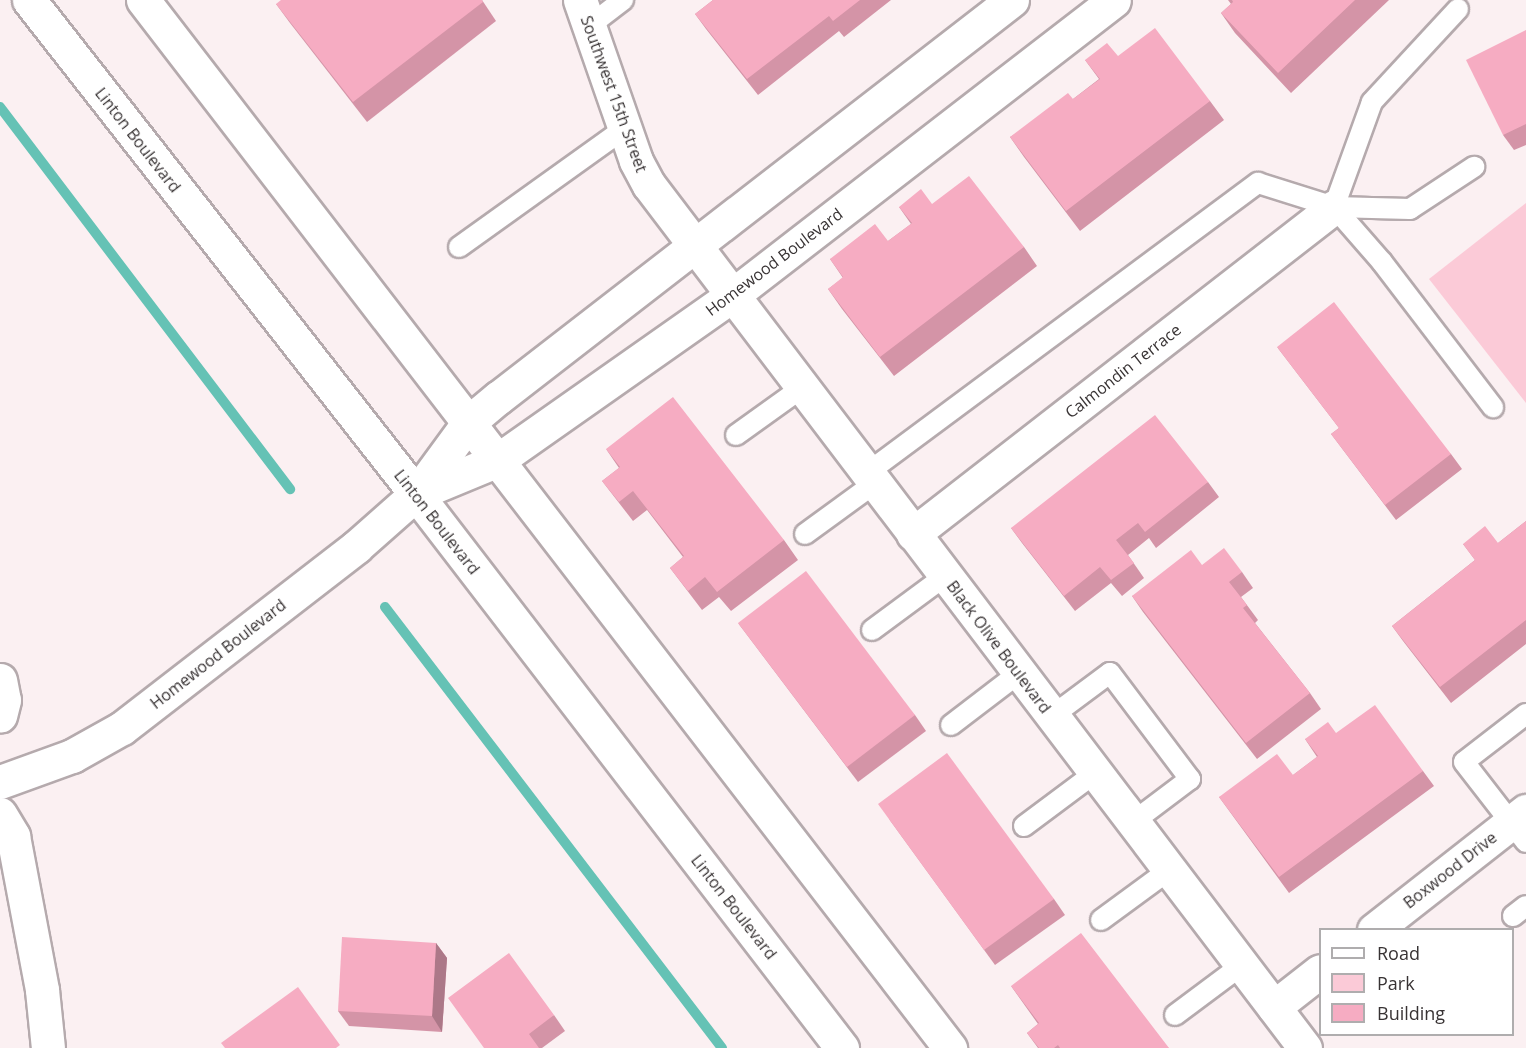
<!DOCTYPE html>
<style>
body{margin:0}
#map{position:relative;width:1526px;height:1048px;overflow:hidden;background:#fbf0f2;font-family:"Open Sans",sans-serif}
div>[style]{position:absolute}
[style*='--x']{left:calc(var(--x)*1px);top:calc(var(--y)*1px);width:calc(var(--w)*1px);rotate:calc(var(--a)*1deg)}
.green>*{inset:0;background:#fbcad7}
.stream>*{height:10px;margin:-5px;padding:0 5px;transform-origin:5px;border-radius:5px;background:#65c2b5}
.roads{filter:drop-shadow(2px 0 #b5aaad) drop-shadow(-2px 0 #b5aaad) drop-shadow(0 2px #b5aaad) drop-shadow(0 -2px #b5aaad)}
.service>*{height:20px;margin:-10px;padding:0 10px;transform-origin:10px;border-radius:10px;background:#fff}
.minor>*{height:33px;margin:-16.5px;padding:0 16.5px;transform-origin:16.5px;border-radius:16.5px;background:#fff}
.tertiary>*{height:33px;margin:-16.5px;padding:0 16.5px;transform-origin:16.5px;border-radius:16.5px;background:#fff}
.secondary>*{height:33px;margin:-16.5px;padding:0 16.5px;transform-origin:16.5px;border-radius:16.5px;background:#fff}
.wall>*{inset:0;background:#d494a7}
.shaded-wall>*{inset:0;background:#ac7888}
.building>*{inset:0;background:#f6acc2}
span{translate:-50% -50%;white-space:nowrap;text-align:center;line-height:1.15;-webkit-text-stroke:5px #fff;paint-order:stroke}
.street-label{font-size:16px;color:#383334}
.legend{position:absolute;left:1319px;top:928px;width:195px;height:108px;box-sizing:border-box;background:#fff;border:2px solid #afadae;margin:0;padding:8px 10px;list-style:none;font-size:18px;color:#383334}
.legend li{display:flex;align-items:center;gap:12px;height:30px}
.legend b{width:30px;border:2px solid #afadae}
</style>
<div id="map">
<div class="green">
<div style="clip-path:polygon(1526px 203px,1526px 403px,1429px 279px)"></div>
</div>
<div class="stream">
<div style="--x:0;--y:107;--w:480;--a:52.8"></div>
<div style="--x:385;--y:607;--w:555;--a:52.61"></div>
</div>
<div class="roads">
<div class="service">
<div style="--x:1458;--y:9;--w:127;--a:132.8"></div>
<div style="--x:1372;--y:102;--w:112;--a:109.9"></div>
<div style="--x:1334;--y:207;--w:76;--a:1.5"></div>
<div style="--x:1410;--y:209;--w:77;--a:-33.3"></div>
<div style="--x:589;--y:26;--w:43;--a:-37.4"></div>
<div style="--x:459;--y:247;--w:204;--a:-35.6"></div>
<div style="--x:736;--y:435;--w:82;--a:-35.6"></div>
<div style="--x:867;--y:473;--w:487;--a:-36.6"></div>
<div style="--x:1258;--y:183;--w:80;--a:17.5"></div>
<div style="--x:1334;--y:207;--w:73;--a:48.9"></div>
<div style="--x:1382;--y:262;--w:183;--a:52.6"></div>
<div style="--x:805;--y:534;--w:87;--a:-36.1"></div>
<div style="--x:872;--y:630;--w:91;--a:-36.5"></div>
<div style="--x:1526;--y:714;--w:78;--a:142.3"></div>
<div style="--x:1464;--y:762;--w:101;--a:52.2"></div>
<div style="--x:1052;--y:716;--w:72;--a:-36.6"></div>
<div style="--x:1110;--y:673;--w:133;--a:53"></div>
<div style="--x:1190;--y:779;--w:71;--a:143"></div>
<div style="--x:951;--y:725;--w:86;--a:-37.4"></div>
<div style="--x:1024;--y:826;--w:89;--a:-36.7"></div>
<div style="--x:1513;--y:916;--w:16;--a:-38"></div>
<div style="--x:1101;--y:920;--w:84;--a:-36.3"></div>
<div style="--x:1175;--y:1015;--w:84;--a:-36.7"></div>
</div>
<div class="minor">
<div style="--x:580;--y:0;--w:170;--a:70.8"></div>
<div style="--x:636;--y:161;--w:27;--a:62"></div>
<div style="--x:649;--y:185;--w:1084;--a:52.76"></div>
<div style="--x:913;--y:534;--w:533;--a:-37.84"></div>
<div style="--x:0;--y:680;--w:20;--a:79"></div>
<div style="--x:4;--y:700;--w:16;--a:104"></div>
<div style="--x:0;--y:782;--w:77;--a:-19.9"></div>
<div style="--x:72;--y:756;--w:57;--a:-29.2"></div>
<div style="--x:122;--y:728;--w:296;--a:-37.7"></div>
<div style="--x:356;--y:547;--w:80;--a:-41.5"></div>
<div style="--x:0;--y:814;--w:26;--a:59"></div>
<div style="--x:13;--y:836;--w:157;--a:79.3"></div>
<div style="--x:42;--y:990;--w:58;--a:84.1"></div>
<div style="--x:1374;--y:930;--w:193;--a:-38.1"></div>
<div style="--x:1274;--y:1007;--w:58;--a:-38"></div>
</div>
<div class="tertiary">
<div style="--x:417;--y:493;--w:88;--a:-53.8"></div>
<div style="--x:469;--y:422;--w:38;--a:-40"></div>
<div style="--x:498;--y:398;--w:650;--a:-37.75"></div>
<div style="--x:416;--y:494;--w:89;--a:-22.5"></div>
<div style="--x:498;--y:460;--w:289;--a:-35.1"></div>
<div style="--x:734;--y:294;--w:480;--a:-37.7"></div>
</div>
<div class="secondary">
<div style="--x:29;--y:0;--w:628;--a:51.92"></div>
<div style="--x:416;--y:494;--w:699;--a:52.44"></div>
<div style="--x:143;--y:0;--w:1323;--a:52.4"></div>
</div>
</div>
<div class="wall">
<div style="clip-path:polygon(482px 0,496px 21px,367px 122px,290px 23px,276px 4px)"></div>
<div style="clip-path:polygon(713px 0,891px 0,844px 37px,839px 31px,758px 95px,706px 29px,695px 14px)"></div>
<div style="clip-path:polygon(1228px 0,1389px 0,1291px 93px,1235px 33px,1221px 13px,1231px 4px)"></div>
<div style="clip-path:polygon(1526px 30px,1526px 145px,1514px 150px,1503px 135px)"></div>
<div style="clip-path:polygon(1118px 56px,1210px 101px,1224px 120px,1080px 231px,1024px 157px,1010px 137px,1073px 99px,1099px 79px,1085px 60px)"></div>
<div style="clip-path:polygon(932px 204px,1024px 247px,1037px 266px,894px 376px,842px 309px,828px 289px,843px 278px,830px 259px,888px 241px,911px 224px,899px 207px)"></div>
<div style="clip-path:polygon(1277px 347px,1451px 454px,1462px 469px,1396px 520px,1331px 434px,1339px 428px)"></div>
<div style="clip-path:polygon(606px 449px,784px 540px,798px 560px,731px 611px,719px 597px,702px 610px,670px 568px,683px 557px,647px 510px,633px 521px,602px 481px,619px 468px)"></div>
<div style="clip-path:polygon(1208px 482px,1219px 497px,1156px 548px,1149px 538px,1128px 555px,1144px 578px,1122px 596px,1111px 583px,1075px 611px,1022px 543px,1011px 528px)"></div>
<div style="clip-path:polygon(1526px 521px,1526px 644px,1451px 703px,1403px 641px,1392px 626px,1475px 560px,1463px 544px,1498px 543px)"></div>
<div style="clip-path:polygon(1202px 565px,1242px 572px,1253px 588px,1241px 597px,1258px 620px,1255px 623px,1310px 693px,1321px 709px,1257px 759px,1143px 612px,1132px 596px)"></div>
<div style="clip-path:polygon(738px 623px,915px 715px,926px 731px,858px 782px)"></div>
<div style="clip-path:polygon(1336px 733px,1423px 771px,1434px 786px,1289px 893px,1219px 797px,1293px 775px,1317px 757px,1305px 739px)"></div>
<div style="clip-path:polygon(889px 819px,1054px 899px,1065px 915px,995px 965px)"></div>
<div style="clip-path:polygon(436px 943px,447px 958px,442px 1032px,349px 1026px,338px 1011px)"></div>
<div style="clip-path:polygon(1011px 986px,1169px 1048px,1038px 1048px,1027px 1033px,1038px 1024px)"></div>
<div style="clip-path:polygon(554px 1015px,565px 1031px,542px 1048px,484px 1048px)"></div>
</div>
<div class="shaded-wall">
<div style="clip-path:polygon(436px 943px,447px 958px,442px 1032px,432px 1016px)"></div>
</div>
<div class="building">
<div style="clip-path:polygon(281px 0,482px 0,483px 2px,353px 102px,276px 4px)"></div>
<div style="clip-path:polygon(713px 0,860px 0,833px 21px,829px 16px,747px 79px,695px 14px)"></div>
<div style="clip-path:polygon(1232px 0,1355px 0,1278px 73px,1221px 13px,1233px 2px)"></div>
<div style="clip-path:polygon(1155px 28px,1210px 101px,1066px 211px,1010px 137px,1068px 93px,1073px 99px,1100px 79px,1085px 60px,1107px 43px,1118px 56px)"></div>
<div style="clip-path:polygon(1526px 30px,1526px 124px,1503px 135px,1466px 60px)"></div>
<div style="clip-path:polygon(969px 176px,1024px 247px,880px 357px,828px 289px,843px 277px,830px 259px,875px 224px,888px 241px,912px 223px,899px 207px,921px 189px,932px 204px)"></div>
<div style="clip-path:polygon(1334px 302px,1451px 454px,1385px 505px,1331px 434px,1339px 428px,1277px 347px)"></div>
<div style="clip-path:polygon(673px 397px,784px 540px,717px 592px,705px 577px,688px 591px,670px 568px,684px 556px,633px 491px,619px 502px,602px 481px,620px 467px,606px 449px)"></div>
<div style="clip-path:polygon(1155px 415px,1208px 482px,1145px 532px,1138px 523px,1116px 540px,1134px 563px,1111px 580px,1100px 567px,1064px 596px,1011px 528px)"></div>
<div style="clip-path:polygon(1526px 521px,1526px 620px,1440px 687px,1392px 626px,1475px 560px,1463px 544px,1485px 526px,1498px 543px)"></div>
<div style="clip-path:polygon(1224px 548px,1242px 572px,1229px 582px,1247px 605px,1243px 608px,1310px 693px,1246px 743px,1132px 596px,1191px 550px,1202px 565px)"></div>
<div style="clip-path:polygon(806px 571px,915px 715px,847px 767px,738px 623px)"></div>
<div style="clip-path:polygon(1375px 705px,1423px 771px,1279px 877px,1219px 797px,1277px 754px,1293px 775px,1318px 756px,1305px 739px,1328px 722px,1336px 733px)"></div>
<div style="clip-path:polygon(947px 753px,1054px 899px,984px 950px,878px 804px)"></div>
<div style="clip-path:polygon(1081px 933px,1169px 1048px,1060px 1048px,1058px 1045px,1054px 1048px,1039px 1048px,1027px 1033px,1039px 1023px,1011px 986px)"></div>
<div style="clip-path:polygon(342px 937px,436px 943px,432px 1016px,338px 1011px)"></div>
<div style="clip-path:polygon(509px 953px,554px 1015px,529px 1034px,539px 1048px,484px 1048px,448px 998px)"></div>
<div style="clip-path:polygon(298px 987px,340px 1045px,336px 1048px,225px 1048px,221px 1043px)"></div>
</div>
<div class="street-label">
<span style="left:614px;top:94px;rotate:70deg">Southwest 15th Street</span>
<span style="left:138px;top:140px;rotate:52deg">Linton Boulevard</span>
<span style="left:774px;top:262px;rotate:-37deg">Homewood Boulevard</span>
<span style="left:1123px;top:371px;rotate:-38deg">Calmondin Terrace</span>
<span style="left:437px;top:522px;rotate:52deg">Linton Boulevard</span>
<span style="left:999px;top:647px;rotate:53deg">Black Olive Boulevard</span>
<span style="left:218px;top:654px;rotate:-38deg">Homewood Boulevard</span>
<span style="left:1450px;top:870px;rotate:-38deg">Boxwood Drive</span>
<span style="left:734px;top:907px;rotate:52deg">Linton Boulevard</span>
</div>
<ul class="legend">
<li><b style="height:8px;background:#fff"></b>Road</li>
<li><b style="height:16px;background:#fbcad7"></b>Park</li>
<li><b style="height:16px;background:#f6acc2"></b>Building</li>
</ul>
</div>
